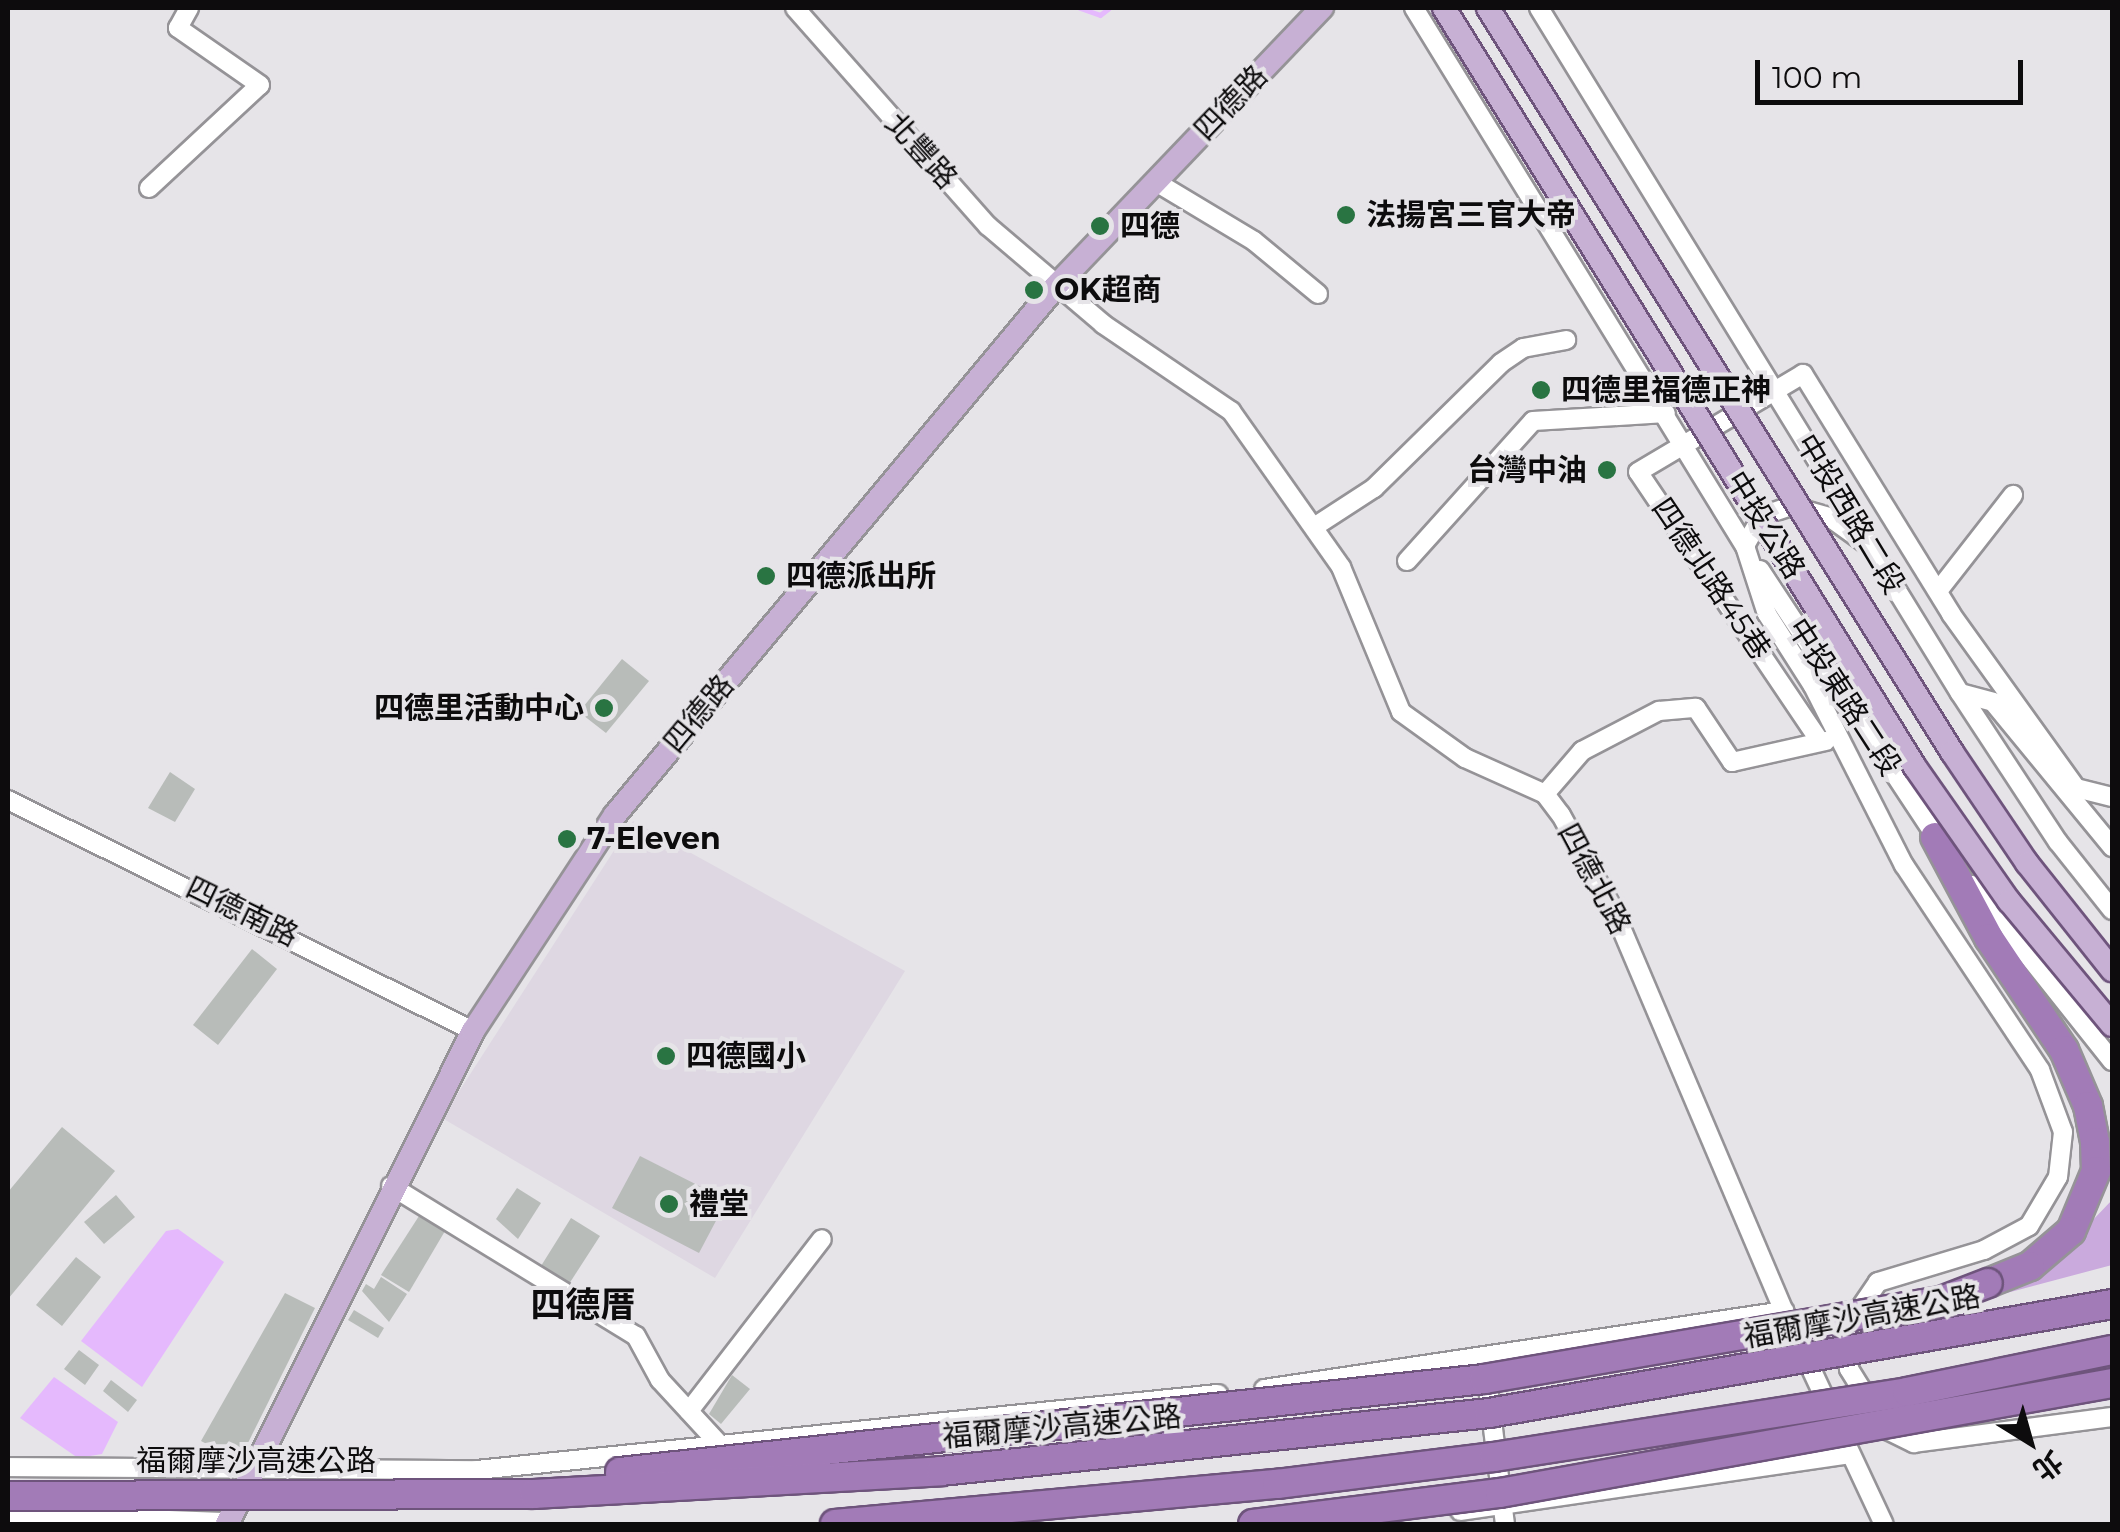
<!DOCTYPE html>
<meta charset="utf-8">
<style>
body{margin:0}
#map{position:relative;width:2120px;height:1532px;overflow:hidden;background:#e6e4e8;font-family:Montserrat,"Noto Sans TC",sans-serif}
div>[style]{position:absolute}
[style*='--x']{left:calc(var(--x)*1px);top:calc(var(--y)*1px);width:calc(var(--w)*1px);rotate:calc(var(--a)*1deg)}
.built>*{inset:0;background:#ded7e2}
.green>*{inset:0;background:#caaadd}
.water>*{inset:0;background:#e5b9fd}
.stream>*{height:5px;margin:-2.5px;padding:0 2.5px;transform-origin:2.5px;border-radius:2.5px;background:#e5b9fd}
.building>*{inset:0;background:#b8bcb9}
.roads{filter:drop-shadow(2px 0 #959397) drop-shadow(-2px 0 #959397) drop-shadow(0 2px #959397) drop-shadow(0 -2px #959397)}
.minor>*{height:18px;margin:-9px;padding:0 9px;transform-origin:9px;border-radius:9px;background:#fff}
.major>*{height:22px;margin:-11px;padding:0 11px;transform-origin:11px;border-radius:11px;background:#c7b0d4}
.highway>*{height:28px;margin:-14px;padding:0 14px;transform-origin:14px;border-radius:14px;background:#a27bb7}
.bridges{filter:drop-shadow(2px 0 #6e547c) drop-shadow(-2px 0 #6e547c) drop-shadow(0 2px #6e547c) drop-shadow(0 -2px #6e547c)}
.major-bridge>*{height:22px;margin:-11px;padding:0 11px;transform-origin:11px;border-radius:11px;background:#c7b0d4}
.highway-bridge>*{height:28px;margin:-14px;padding:0 14px;transform-origin:14px;border-radius:14px;background:#a27bb7}
.dots>*{width:28px;height:28px;translate:-50% -50%;box-sizing:border-box;border:5px solid #e6e4e8;border-radius:50%}
span{translate:-50% -50%;white-space:nowrap;text-align:center;line-height:1.15;-webkit-text-stroke:8px #e6e4e8;paint-order:stroke}
.street-label{font-size:30px;color:#0d0c0d}
.poi-label{font-size:30px;color:#0d0c0d;font-weight:700}
.left{translate:0 -50%;text-align:left}
.right{translate:-100% -50%;text-align:right}
.quarter-label{font-size:35px;color:#0d0c0d;font-weight:700}
.frame{position:absolute;inset:0;border:10px solid #0d0c0d;pointer-events:none}
.north{position:absolute;left:1980px;top:1392px;width:100px;height:100px;-webkit-text-stroke:8px #e6e4e8;paint-order:stroke;rotate:143deg;font-size:28px;font-weight:700;line-height:40px;text-align:center;color:#0d0c0d}
.north::after{content:'';display:block;margin:auto;width:35px;height:45px;background:#0d0c0d;clip-path:polygon(50% 0,100% 100%,50% 72%,0 100%)}
.scale{position:absolute;left:1755px;top:60px;width:268px;height:45px;box-sizing:border-box;border:5px solid #0d0c0d;border-top:0;padding-left:12px;font-size:30px;line-height:35px;white-space:nowrap;color:#0d0c0d;-webkit-text-stroke:8px #e6e4e8;paint-order:stroke}
</style>
<div id="map">
<div class="built">
<div style="clip-path:polygon(633px 821px,905px 971px,715px 1278px,442px 1118px)"></div>
</div>
<div class="green">
<div style="clip-path:polygon(2112px 1200px,2112px 1265px,1999px 1295px,2049px 1266px)"></div>
</div>
<div class="water">
<div style="clip-path:polygon(178px 1229px,224px 1262px,142px 1387px,81px 1341px,166px 1231px)"></div>
<div style="clip-path:polygon(54px 1377px,118px 1422px,102px 1454px,78px 1458px,20px 1418px)"></div>
</div>
<div class="stream">
<div style="--x:1080;--y:8;--w:21;--a:19"></div>
<div style="--x:1100;--y:15;--w:11;--a:-38"></div>
</div>
<div class="building">
<div style="clip-path:polygon(622px 659px,649px 681px,606px 733px,579px 712px)"></div>
<div style="clip-path:polygon(170px 772px,195px 789px,175px 822px,148px 808px)"></div>
<div style="clip-path:polygon(252px 949px,277px 969px,218px 1045px,193px 1025px)"></div>
<div style="clip-path:polygon(62px 1127px,115px 1171px,8px 1299px,8px 1192px)"></div>
<div style="clip-path:polygon(640px 1156px,727px 1200px,699px 1253px,612px 1208px)"></div>
<div style="clip-path:polygon(517px 1188px,541px 1203px,518px 1239px,496px 1219px)"></div>
<div style="clip-path:polygon(116px 1195px,135px 1217px,104px 1244px,84px 1222px)"></div>
<div style="clip-path:polygon(419px 1216px,445px 1231px,409px 1292px,381px 1275px)"></div>
<div style="clip-path:polygon(571px 1218px,600px 1236px,569px 1284px,541px 1266px)"></div>
<div style="clip-path:polygon(76px 1257px,101px 1277px,62px 1326px,36px 1305px)"></div>
<div style="clip-path:polygon(381px 1277px,407px 1294px,389px 1322px,362px 1291px,366px 1284px,374px 1289px)"></div>
<div style="clip-path:polygon(285px 1293px,315px 1308px,239px 1461px,201px 1441px)"></div>
<div style="clip-path:polygon(354px 1310px,384px 1328px,378px 1338px,348px 1320px)"></div>
<div style="clip-path:polygon(79px 1350px,99px 1365px,85px 1385px,64px 1369px)"></div>
<div style="clip-path:polygon(732px 1375px,750px 1389px,721px 1424px,709px 1414px)"></div>
<div style="clip-path:polygon(111px 1380px,137px 1400px,128px 1412px,103px 1391px)"></div>
</div>
<div class="roads">
<div class="minor">
<div style="--x:795;--y:8;--w:291;--a:48.5"></div>
<div style="--x:988;--y:226;--w:151;--a:40.4"></div>
<div style="--x:1103;--y:324;--w:155;--a:34.2"></div>
<div style="--x:1231;--y:411;--w:191;--a:54.8"></div>
<div style="--x:1341;--y:567;--w:157;--a:67.5"></div>
<div style="--x:1401;--y:712;--w:79;--a:35.7"></div>
<div style="--x:1465;--y:758;--w:88;--a:24.2"></div>
<div style="--x:1545;--y:794;--w:26;--a:53"></div>
<div style="--x:1561;--y:815;--w:110;--a:61.1"></div>
<div style="--x:1614;--y:911;--w:435;--a:67"></div>
<div style="--x:1784;--y:1311;--w:235;--a:64.9"></div>
<div style="--x:1414;--y:8;--w:634;--a:58.42"></div>
<div style="--x:1539;--y:8;--w:804;--a:58.43"></div>
<div style="--x:1960;--y:693;--w:178;--a:56.7"></div>
<div style="--x:2058;--y:842;--w:87;--a:51.5"></div>
<div style="--x:1156;--y:182;--w:114;--a:31"></div>
<div style="--x:1254;--y:241;--w:83;--a:39.6"></div>
<div style="--x:149;--y:188;--w:151;--a:-42.9"></div>
<div style="--x:260;--y:85;--w:100;--a:-145.2"></div>
<div style="--x:178;--y:28;--w:23;--a:-61"></div>
<div style="--x:1314;--y:527;--w:72;--a:-33"></div>
<div style="--x:1374;--y:488;--w:178;--a:-44.5"></div>
<div style="--x:1501;--y:363;--w:27;--a:-34"></div>
<div style="--x:1523;--y:348;--w:44;--a:-10.5"></div>
<div style="--x:1868;--y:545;--w:48;--a:-144.3"></div>
<div style="--x:1829;--y:517;--w:40;--a:-164"></div>
<div style="--x:1791;--y:506;--w:31;--a:161"></div>
<div style="--x:1762;--y:516;--w:34;--a:120"></div>
<div style="--x:1745;--y:546;--w:71;--a:72.1"></div>
<div style="--x:1767;--y:614;--w:85;--a:57.4"></div>
<div style="--x:1813;--y:686;--w:201;--a:63.1"></div>
<div style="--x:1904;--y:865;--w:246;--a:56.4"></div>
<div style="--x:2040;--y:1070;--w:66;--a:69.6"></div>
<div style="--x:2063;--y:1132;--w:45;--a:96.3"></div>
<div style="--x:2058;--y:1177;--w:57;--a:120.6"></div>
<div style="--x:2029;--y:1226;--w:51;--a:151.9"></div>
<div style="--x:1984;--y:1250;--w:111;--a:163.2"></div>
<div style="--x:1878;--y:1282;--w:57;--a:124.2"></div>
<div style="--x:1846;--y:1329;--w:40;--a:85.7"></div>
<div style="--x:1849;--y:1369;--w:72;--a:58.1"></div>
<div style="--x:1887;--y:1430;--w:30;--a:26"></div>
<div style="--x:1914;--y:1443;--w:200;--a:-7.5"></div>
<div style="--x:1407;--y:561;--w:188;--a:-48"></div>
<div style="--x:1533;--y:421;--w:133;--a:-3.4"></div>
<div style="--x:1760;--y:570;--w:329;--a:56.6"></div>
<div style="--x:1938;--y:591;--w:122;--a:-52"></div>
<div style="--x:1960;--y:693;--w:34;--a:15"></div>
<div style="--x:1993;--y:702;--w:188;--a:50.6"></div>
<div style="--x:1819;--y:740;--w:323;--a:-124"></div>
<div style="--x:1638;--y:472;--w:192;--a:-30.7"></div>
<div style="--x:1803;--y:374;--w:282;--a:58.3"></div>
<div style="--x:1951;--y:614;--w:214;--a:54.3"></div>
<div style="--x:2076;--y:788;--w:37;--a:14"></div>
<div style="--x:1545;--y:794;--w:57;--a:-49.3"></div>
<div style="--x:1582;--y:751;--w:87;--a:-27.5"></div>
<div style="--x:1659;--y:711;--w:37;--a:-5"></div>
<div style="--x:1696;--y:708;--w:65;--a:56.3"></div>
<div style="--x:1732;--y:762;--w:96;--a:-12.6"></div>
<div style="--x:8;--y:800;--w:519;--a:26.42"></div>
<div style="--x:1972;--y:885;--w:225;--a:51.5"></div>
<div style="--x:391;--y:1186;--w:287;--a:31.5"></div>
<div style="--x:636;--y:1336;--w:50;--a:61.4"></div>
<div style="--x:660;--y:1380;--w:88;--a:47.3"></div>
<div style="--x:1486;--y:1372;--w:153;--a:82.9"></div>
<div style="--x:1264;--y:1389;--w:526;--a:-8.53"></div>
<div style="--x:689;--y:1411;--w:217;--a:-52.3"></div>
<div style="--x:8;--y:1467;--w:469;--a:0.4"></div>
<div style="--x:477;--y:1470;--w:745;--a:-5.86"></div>
<div style="--x:1460;--y:1511;--w:394;--a:-8.3"></div>
<div style="--x:8;--y:1514;--w:220;--a:2.1"></div>
</div>
<div class="major">
<div style="--x:227;--y:1524;--w:551;--a:-63.48"></div>
<div style="--x:473;--y:1031;--w:258;--a:-56.7"></div>
<div style="--x:615;--y:815;--w:689;--a:-50.18"></div>
<div style="--x:1056;--y:286;--w:385;--a:-46.3"></div>
</div>
<div class="highway">
<div style="--x:1935;--y:837;--w:115;--a:61.9"></div>
<div style="--x:1989;--y:938;--w:135;--a:56.2"></div>
<div style="--x:2064;--y:1050;--w:61;--a:66.8"></div>
<div style="--x:2088;--y:1106;--w:37;--a:79"></div>
<div style="--x:2095;--y:1142;--w:29;--a:88"></div>
<div style="--x:2096;--y:1171;--w:65;--a:112.6"></div>
<div style="--x:2071;--y:1231;--w:54;--a:139.5"></div>
<div style="--x:2030;--y:1266;--w:45;--a:158"></div>
</div>
</div>
<div class="bridges">
<div class="major-bridge">
<div style="--x:1444;--y:8;--w:893;--a:58.18"></div>
<div style="--x:1915;--y:767;--w:164;--a:55"></div>
<div style="--x:2009;--y:901;--w:161;--a:50.3"></div>
<div style="--x:1488;--y:8;--w:877;--a:58.05"></div>
<div style="--x:1952;--y:752;--w:134;--a:56"></div>
<div style="--x:2027;--y:863;--w:137;--a:51.5"></div>
</div>
<div class="highway-bridge">
<div style="--x:620;--y:1472;--w:869;--a:-6.14"></div>
<div style="--x:1484;--y:1379;--w:464;--a:-9.7"></div>
<div style="--x:1941;--y:1301;--w:50;--a:-21"></div>
<div style="--x:8;--y:1496;--w:526;--a:-0.22"></div>
<div style="--x:534;--y:1494;--w:408;--a:-3.2"></div>
<div style="--x:941;--y:1471;--w:551;--a:-6.04"></div>
<div style="--x:1489;--y:1413;--w:632;--a:-9.92"></div>
<div style="--x:835;--y:1524;--w:444;--a:-5.2"></div>
<div style="--x:1277;--y:1484;--w:219;--a:-7.1"></div>
<div style="--x:1494;--y:1457;--w:418;--a:-8.9"></div>
<div style="--x:1907;--y:1392;--w:209;--a:-11.6"></div>
<div style="--x:1253;--y:1524;--w:249;--a:-7.2"></div>
<div style="--x:1500;--y:1493;--w:622;--a:-10.19"></div>
</div>
</div>
<div class="dots">
<div style="left:1346px;top:215px;background:#297442"></div>
<div style="left:1100px;top:226px;background:#297442"></div>
<div style="left:1034px;top:290px;background:#297442"></div>
<div style="left:1541px;top:390px;background:#297442"></div>
<div style="left:1607px;top:470px;background:#297442"></div>
<div style="left:766px;top:576px;background:#297442"></div>
<div style="left:604px;top:708px;background:#297442"></div>
<div style="left:567px;top:839px;background:#297442"></div>
<div style="left:666px;top:1056px;background:#297442"></div>
<div style="left:669px;top:1204px;background:#297442"></div>
</div>
<div class="street-label">
<span style="left:1231px;top:103px;rotate:-46deg">四德路</span>
<span style="left:921px;top:151px;rotate:48deg">北豐路</span>
<span style="left:1850px;top:514px;rotate:59deg">中投西路二段</span>
<span style="left:1765px;top:525px;rotate:58deg">中投公路</span>
<span style="left:1711px;top:579px;rotate:56deg">四德北路45巷</span>
<span style="left:1844px;top:697px;rotate:57deg">中投東路二段</span>
<span style="left:699px;top:714px;rotate:-50deg">四德路</span>
<span style="left:1594px;top:879px;rotate:62deg">四德北路</span>
<span style="left:242px;top:912px;rotate:26deg">四德南路</span>
<span style="left:1862px;top:1317px;rotate:-10deg">福爾摩沙高速公路</span>
<span style="left:1062px;top:1427px;rotate:-5deg">福爾摩沙高速公路</span>
<span style="left:256px;top:1461px">福爾摩沙高速公路</span>
</div>
<div class="poi-label">
<span class="left" style="left:1366px;top:215px">法揚宮三官大帝</span>
<span class="left" style="left:1120px;top:226px">四德</span>
<span class="left" style="left:1054px;top:290px">OK超商</span>
<span class="left" style="left:1561px;top:390px">四德里福德正神</span>
<span class="right" style="left:1587px;top:470px">台灣中油</span>
<span class="left" style="left:786px;top:576px">四德派出所</span>
<span class="right" style="left:584px;top:708px">四德里活動中心</span>
<span class="left" style="left:587px;top:839px">7-Eleven</span>
<span class="left" style="left:686px;top:1056px">四德國小</span>
<span class="left" style="left:689px;top:1204px">禮堂</span>
</div>
<div class="quarter-label">
<span style="left:583px;top:1305px">四德厝</span>
</div>
<div class="frame"></div>
<div class="north">北</div>
<div class="scale">100 m</div>
</div>
